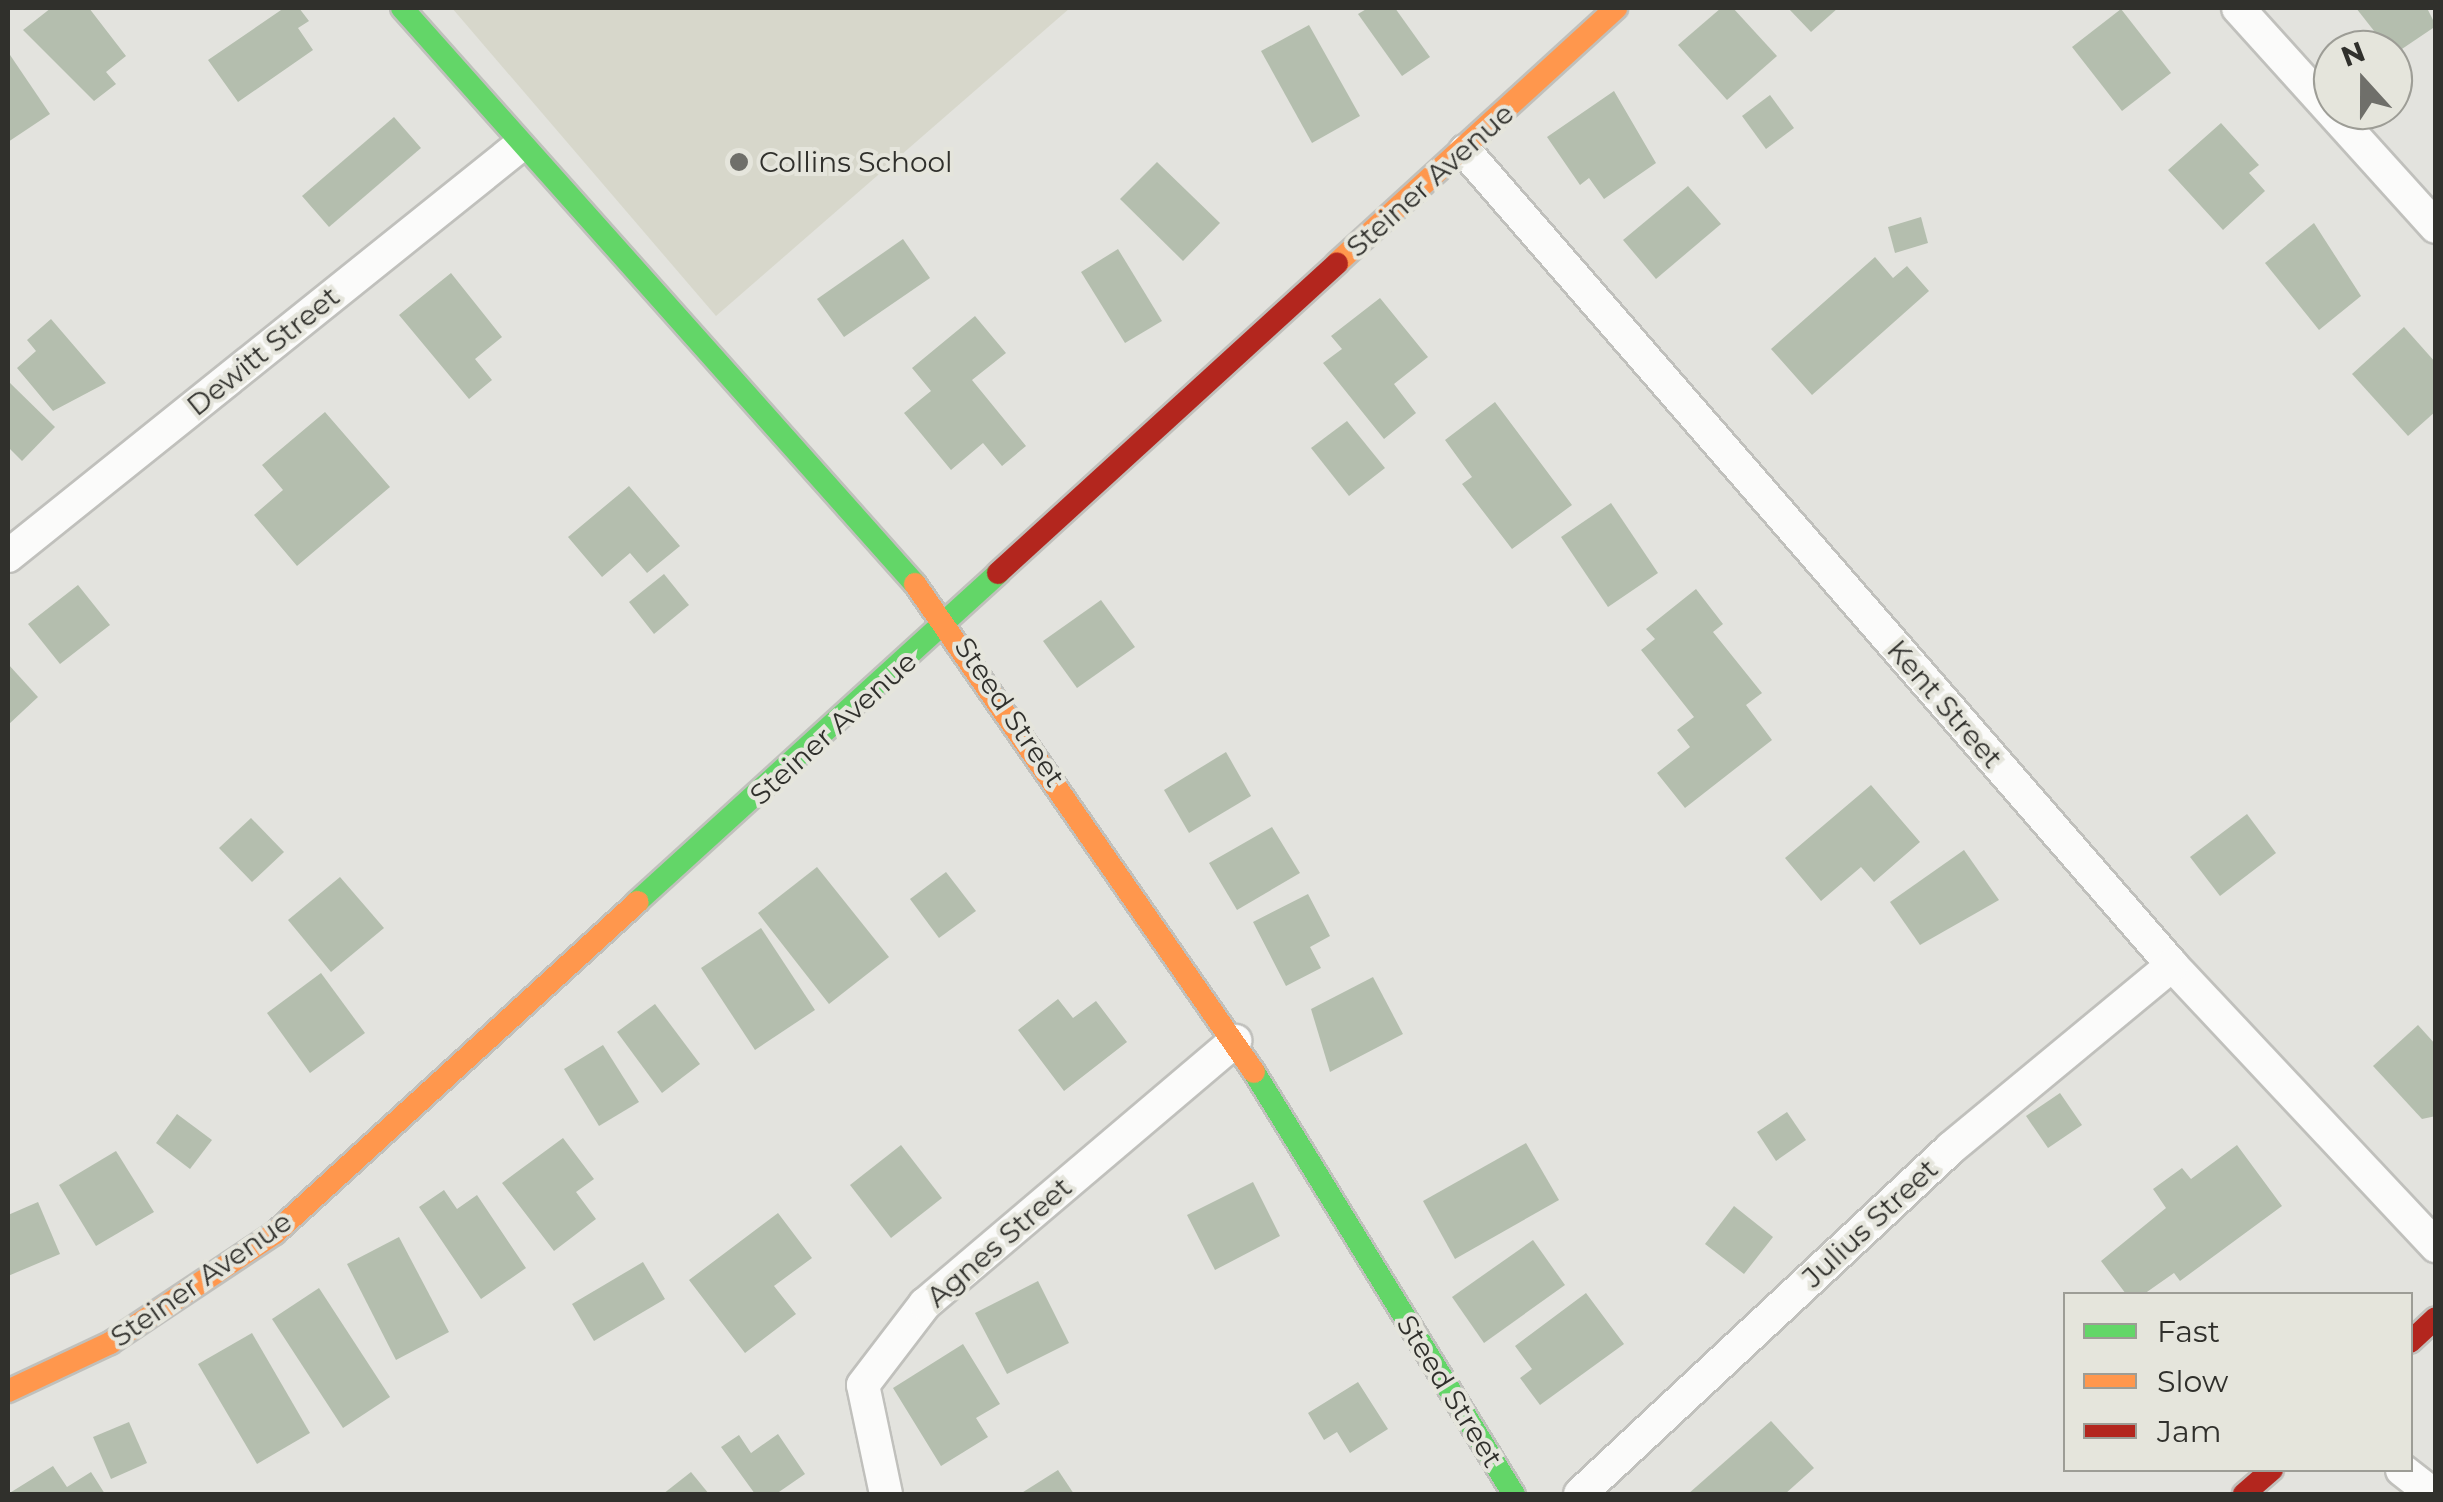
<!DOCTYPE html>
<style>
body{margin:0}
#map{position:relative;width:2443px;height:1502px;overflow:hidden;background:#e3e3de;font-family:Montserrat,sans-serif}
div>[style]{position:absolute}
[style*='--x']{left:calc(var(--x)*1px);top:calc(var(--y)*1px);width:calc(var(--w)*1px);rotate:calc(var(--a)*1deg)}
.built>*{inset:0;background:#d7d7cb}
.building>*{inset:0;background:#b4beae}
.roads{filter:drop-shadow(2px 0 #c0c0bc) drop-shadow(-2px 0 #c0c0bc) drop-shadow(0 2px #c0c0bc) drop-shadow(0 -2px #c0c0bc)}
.street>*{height:32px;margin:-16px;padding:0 16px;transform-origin:16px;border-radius:16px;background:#fbfbfa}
.fast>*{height:22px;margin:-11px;padding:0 11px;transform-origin:11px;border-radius:11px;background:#63d668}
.slow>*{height:22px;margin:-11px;padding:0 11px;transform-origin:11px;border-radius:11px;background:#ff974d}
.jam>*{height:22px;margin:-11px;padding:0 11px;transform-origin:11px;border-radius:11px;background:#b3261e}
.dots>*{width:28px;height:28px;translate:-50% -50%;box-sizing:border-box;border:5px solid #e5e5dc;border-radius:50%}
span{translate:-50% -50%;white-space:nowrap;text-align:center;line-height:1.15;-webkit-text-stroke:8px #e5e5dc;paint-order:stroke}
.poi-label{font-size:28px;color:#30302c}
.left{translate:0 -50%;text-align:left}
.street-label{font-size:28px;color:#30302c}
.frame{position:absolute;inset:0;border:10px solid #30302c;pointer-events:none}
.legend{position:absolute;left:2063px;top:1292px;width:350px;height:180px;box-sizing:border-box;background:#e5e5dc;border:2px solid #9d9d96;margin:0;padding:12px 18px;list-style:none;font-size:30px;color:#30302c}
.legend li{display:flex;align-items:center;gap:20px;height:50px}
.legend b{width:50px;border:2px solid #9d9d96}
.north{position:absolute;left:2313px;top:30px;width:100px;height:100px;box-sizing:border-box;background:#e5e5dc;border:2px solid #9d9d96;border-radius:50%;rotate:339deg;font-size:28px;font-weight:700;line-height:40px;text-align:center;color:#30302c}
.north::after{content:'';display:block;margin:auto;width:35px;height:45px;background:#6f6f6a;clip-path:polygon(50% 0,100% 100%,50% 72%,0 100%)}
</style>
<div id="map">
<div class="built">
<div style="clip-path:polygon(452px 8px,1070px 8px,716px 316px)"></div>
</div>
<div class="building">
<div style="clip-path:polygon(51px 8px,89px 8px,126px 56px,106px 72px,116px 84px,94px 101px,23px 30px)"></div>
<div style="clip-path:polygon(284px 8px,299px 8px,309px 21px,298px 28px,313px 50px,238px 102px,208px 60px)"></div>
<div style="clip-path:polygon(1368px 8px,1395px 8px,1430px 57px,1402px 76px,1358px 14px)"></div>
<div style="clip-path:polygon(1721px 8px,1733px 8px,1777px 56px,1727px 100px,1678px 45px)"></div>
<div style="clip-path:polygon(1788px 8px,1838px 8px,1811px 32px)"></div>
<div style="clip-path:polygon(2356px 8px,2427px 8px,2436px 26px,2393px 55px)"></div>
<div style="clip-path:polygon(2121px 9px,2171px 73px,2122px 111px,2072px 47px)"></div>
<div style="clip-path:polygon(1309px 25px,1360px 116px,1312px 143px,1261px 51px)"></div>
<div style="clip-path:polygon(8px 52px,50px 114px,8px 142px)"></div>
<div style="clip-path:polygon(1614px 91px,1656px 163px,1604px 199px,1589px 178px,1580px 185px,1547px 137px)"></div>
<div style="clip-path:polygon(1770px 95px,1794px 128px,1766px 149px,1742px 116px)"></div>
<div style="clip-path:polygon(394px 117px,421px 148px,329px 227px,302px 196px)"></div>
<div style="clip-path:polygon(2221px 123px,2259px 165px,2249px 173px,2265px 191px,2223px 230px,2168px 170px)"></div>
<div style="clip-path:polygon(1157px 162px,1220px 223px,1183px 261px,1120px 199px)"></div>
<div style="clip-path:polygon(1688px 186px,1721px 224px,1656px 279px,1623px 240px)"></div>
<div style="clip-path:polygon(1921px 217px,1928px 243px,1895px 253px,1888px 227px)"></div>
<div style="clip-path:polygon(2314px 223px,2361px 296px,2319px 330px,2265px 263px)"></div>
<div style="clip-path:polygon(903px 239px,930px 278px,844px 337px,817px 299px)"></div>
<div style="clip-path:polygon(1118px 249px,1162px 321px,1125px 343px,1081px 272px)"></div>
<div style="clip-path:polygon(1875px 257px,1893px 278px,1907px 266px,1929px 291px,1812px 395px,1771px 349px)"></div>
<div style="clip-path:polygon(451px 273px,502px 337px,475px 359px,492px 380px,469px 399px,399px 315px)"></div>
<div style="clip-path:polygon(1380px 298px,1428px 357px,1394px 384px,1416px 413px,1384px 439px,1323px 363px,1342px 349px,1331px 336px)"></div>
<div style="clip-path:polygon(975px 316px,1006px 353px,972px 380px,1026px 446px,1002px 466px,983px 443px,951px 470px,904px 413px,931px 391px,912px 368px)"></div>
<div style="clip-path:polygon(51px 319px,106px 383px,53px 411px,17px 368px,36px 351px,27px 340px)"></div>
<div style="clip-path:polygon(2404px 327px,2436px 363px,2436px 411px,2408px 436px,2352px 374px)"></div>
<div style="clip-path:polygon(8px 381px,55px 427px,22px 461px,8px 447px)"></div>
<div style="clip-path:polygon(1495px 402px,1572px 505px,1512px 549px,1462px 484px,1472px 477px,1445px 440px)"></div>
<div style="clip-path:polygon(325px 412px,390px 487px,297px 566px,254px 515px,283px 490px,262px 465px)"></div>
<div style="clip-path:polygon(1347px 421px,1385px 468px,1349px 496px,1311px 448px)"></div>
<div style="clip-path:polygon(629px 486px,680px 546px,647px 573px,630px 553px,602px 577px,568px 537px)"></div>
<div style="clip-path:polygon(1611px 503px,1658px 573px,1608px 607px,1561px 537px)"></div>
<div style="clip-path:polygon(664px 574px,689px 605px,654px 634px,629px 602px)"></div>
<div style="clip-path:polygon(78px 585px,110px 625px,60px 664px,28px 624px)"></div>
<div style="clip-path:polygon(1696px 589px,1723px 624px,1713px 632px,1762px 693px,1746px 705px,1772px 740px,1685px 808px,1657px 773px,1690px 747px,1677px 730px,1694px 717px,1641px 650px,1655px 639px,1646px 629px)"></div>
<div style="clip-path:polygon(1101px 600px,1135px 647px,1077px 688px,1043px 641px)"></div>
<div style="clip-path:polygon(8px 664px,38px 697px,8px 725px)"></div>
<div style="clip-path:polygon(1226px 752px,1251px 796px,1189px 833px,1164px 790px)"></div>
<div style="clip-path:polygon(1871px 785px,1920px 842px,1874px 882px,1861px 867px,1821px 901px,1785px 858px)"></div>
<div style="clip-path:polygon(2247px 814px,2276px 853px,2220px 896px,2190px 857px)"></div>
<div style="clip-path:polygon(251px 818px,284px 852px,252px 882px,219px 848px)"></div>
<div style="clip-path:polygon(1272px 827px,1300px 873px,1237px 910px,1209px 863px)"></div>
<div style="clip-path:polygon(1964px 850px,1999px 900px,1920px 945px,1890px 902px)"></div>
<div style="clip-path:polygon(817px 867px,889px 957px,829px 1004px,758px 913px)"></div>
<div style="clip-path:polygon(946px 872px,976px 911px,939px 938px,910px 899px)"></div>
<div style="clip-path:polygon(340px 877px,384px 928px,331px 972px,288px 920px)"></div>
<div style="clip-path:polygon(1308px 894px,1330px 936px,1310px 947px,1321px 968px,1286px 986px,1253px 922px)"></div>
<div style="clip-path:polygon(761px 928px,815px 1010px,755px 1050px,701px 968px)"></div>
<div style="clip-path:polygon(321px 973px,365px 1033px,310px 1073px,267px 1013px)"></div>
<div style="clip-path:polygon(1373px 977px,1403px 1034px,1330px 1072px,1311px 1009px)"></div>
<div style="clip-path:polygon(1058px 999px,1073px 1018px,1096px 1001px,1127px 1042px,1064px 1091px,1018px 1030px)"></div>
<div style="clip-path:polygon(655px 1004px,700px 1064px,662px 1093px,617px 1032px)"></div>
<div style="clip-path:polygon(2418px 1025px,2436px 1045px,2436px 1116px,2422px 1119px,2373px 1066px)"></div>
<div style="clip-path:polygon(603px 1045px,639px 1102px,599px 1126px,564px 1069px)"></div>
<div style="clip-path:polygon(2060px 1093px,2082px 1125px,2048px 1148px,2026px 1116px)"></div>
<div style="clip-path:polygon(1787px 1112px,1806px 1140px,1776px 1161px,1757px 1132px)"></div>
<div style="clip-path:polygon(177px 1114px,212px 1140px,190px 1169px,156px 1143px)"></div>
<div style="clip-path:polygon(563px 1138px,594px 1179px,576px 1192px,596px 1219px,554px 1251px,502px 1183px)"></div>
<div style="clip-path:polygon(1526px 1143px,1559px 1200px,1455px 1259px,1423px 1201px)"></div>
<div style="clip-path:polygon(901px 1145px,942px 1198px,891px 1238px,850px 1185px)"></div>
<div style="clip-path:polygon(2237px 1145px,2282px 1206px,2180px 1281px,2174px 1273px,2144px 1294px,2126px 1294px,2101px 1261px,2166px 1208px,2153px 1189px,2182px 1168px,2191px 1179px)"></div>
<div style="clip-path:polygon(116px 1151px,154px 1212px,96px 1246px,59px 1185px)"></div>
<div style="clip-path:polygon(1253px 1182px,1280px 1236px,1215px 1270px,1187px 1215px)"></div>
<div style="clip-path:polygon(444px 1190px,457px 1209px,477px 1195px,526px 1268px,481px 1299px,419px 1207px)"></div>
<div style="clip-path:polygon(38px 1202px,60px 1254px,8px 1276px,8px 1215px)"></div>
<div style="clip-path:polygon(1734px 1206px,1773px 1237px,1744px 1274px,1705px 1244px)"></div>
<div style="clip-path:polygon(778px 1213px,812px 1258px,774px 1286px,796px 1314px,745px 1353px,689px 1280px)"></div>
<div style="clip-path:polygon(399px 1237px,449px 1332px,396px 1360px,347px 1264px)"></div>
<div style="clip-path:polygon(1533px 1240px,1565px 1285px,1484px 1343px,1452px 1297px)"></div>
<div style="clip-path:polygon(643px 1262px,665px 1299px,594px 1341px,572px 1304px)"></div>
<div style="clip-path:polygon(1038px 1281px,1069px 1343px,1007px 1374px,975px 1313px)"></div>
<div style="clip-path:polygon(319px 1288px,390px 1397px,343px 1428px,272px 1319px)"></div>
<div style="clip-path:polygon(1586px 1293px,1624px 1344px,1540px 1405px,1520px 1378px,1532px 1369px,1515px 1346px)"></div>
<div style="clip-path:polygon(252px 1333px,310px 1433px,257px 1464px,198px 1364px)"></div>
<div style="clip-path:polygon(963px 1344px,1000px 1404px,976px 1418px,988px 1437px,941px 1466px,893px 1388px)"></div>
<div style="clip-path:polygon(1358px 1382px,1388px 1429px,1350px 1453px,1337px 1432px,1324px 1440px,1308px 1413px)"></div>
<div style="clip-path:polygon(1771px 1421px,1814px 1468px,1785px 1494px,1688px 1494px)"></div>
<div style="clip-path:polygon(129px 1422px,147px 1463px,111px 1479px,93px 1437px)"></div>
<div style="clip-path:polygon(778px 1434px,805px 1474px,776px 1494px,755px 1494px,721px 1447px,739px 1435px,751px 1453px)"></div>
<div style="clip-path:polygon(53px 1466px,67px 1487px,91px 1472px,105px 1494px,8px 1494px)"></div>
<div style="clip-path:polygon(1058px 1470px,1074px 1494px,1020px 1494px)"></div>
<div style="clip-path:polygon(691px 1472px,709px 1494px,663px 1494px)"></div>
</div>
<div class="roads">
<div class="street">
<div style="--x:2238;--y:8;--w:295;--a:47.9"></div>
<div style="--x:1465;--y:151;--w:1078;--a:49.02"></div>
<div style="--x:2172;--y:965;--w:386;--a:46.8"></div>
<div style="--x:8;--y:556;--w:654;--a:-38.73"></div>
<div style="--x:2402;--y:1470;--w:39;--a:38"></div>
<div style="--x:886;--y:1494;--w:111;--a:-101.9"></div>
<div style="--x:863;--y:1385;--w:102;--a:-52.6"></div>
<div style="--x:925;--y:1304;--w:407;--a:-40.3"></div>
<div style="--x:1580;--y:1494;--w:507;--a:-43"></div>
<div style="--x:1951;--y:1148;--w:287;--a:-39.6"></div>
</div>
<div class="fast">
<div style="--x:402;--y:8;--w:771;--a:48.31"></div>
<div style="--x:637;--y:902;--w:488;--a:-42.3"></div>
<div style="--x:1254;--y:1072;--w:496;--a:58.4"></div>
</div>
<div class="slow">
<div style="--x:1337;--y:263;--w:378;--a:-42.4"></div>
<div style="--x:915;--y:584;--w:594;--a:55.21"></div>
<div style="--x:8;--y:1391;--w:113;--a:-25.2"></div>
<div style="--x:110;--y:1343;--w:198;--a:-33.7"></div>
<div style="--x:275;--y:1233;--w:491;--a:-42.4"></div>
</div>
<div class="jam">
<div style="--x:998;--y:573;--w:459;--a:-42.4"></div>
<div style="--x:2410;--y:1342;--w:35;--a:-43"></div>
<div style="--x:2244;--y:1494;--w:37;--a:-41"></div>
</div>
</div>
<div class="dots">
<div style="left:739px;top:162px;background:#6f6f6a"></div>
</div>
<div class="poi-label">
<span class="left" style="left:759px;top:162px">Collins School</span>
</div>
<div class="street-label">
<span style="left:1430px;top:180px;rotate:-42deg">Steiner Avenue</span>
<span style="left:263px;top:351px;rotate:-39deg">Dewitt Street</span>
<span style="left:1945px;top:704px;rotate:49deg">Kent Street</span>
<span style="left:1010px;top:712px;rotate:56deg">Steed Street</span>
<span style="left:833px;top:728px;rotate:-42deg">Steiner Avenue</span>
<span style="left:1870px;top:1223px;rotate:-43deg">Julius Street</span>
<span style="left:999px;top:1242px;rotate:-41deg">Agnes Street</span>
<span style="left:201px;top:1279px;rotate:-35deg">Steiner Avenue</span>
<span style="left:1450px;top:1391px;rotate:58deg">Steed Street</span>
</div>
<div class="frame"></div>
<ul class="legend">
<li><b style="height:12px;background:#63d668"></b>Fast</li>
<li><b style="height:12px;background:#ff974d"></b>Slow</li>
<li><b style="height:12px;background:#b3261e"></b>Jam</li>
</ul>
<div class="north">N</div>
</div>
